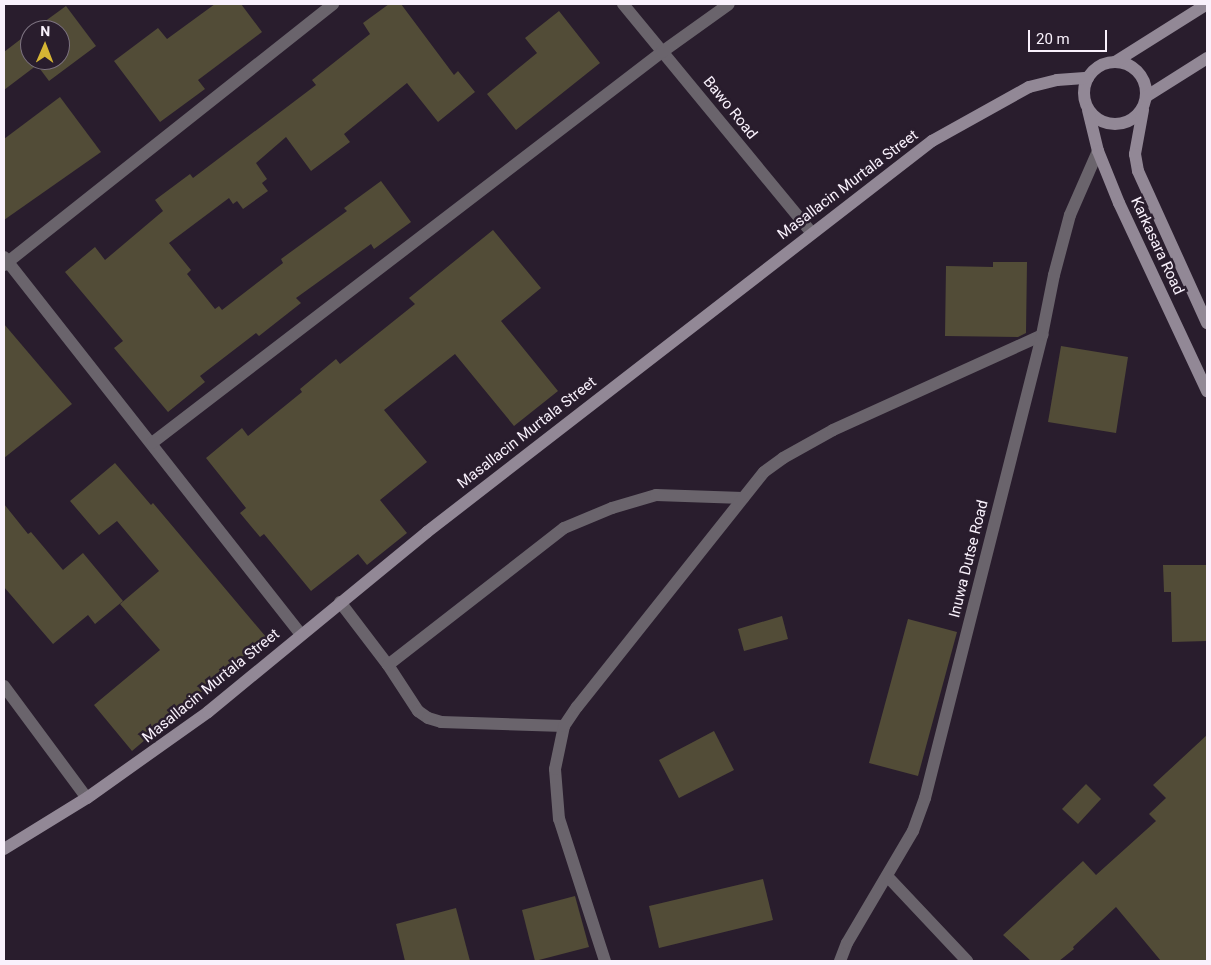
<!DOCTYPE html>
<style>
body{margin:0}
#map{position:relative;width:1211px;height:965px;overflow:hidden;background:#291d2d;font-family:Roboto,sans-serif}
div>[style]{position:absolute}
[style*='--x']{left:calc(var(--x)*1px);top:calc(var(--y)*1px);width:calc(var(--w)*1px);rotate:calc(var(--a)*1deg)}
.building>*{inset:0;background:#524c37}
.street>*{height:12px;margin:-6px;padding:0 6px;transform-origin:6px;border-radius:6px;background:#6a646c}
.secondary>*{height:12px;margin:-6px;padding:0 6px;transform-origin:6px;border-radius:6px;background:#928896}
.secondary>.ring{margin:-6px;padding:0;box-sizing:content-box;background:none;border:12px solid #928896;border-radius:50%}
span{translate:-50% -50%;white-space:nowrap;text-align:center;line-height:1.15;-webkit-text-stroke:5px #291d2d;paint-order:stroke}
.street-label{font-size:15px;color:#f9f1fc}
.frame{position:absolute;inset:0;border:5px solid #f9f1fc;pointer-events:none}
.north{position:absolute;left:20px;top:20px;width:50px;height:50px;box-sizing:border-box;background:#291d2d;border:1px solid #7c7280;border-radius:50%;rotate:1deg;font-size:14px;font-weight:700;line-height:20px;text-align:center;color:#f9f1fc}
.north::after{content:'';display:block;margin:auto;width:18px;height:22px;background:#d6b534;clip-path:polygon(50% 0,100% 100%,50% 72%,0 100%)}
.scale{position:absolute;left:1028px;top:30px;width:79px;height:22px;box-sizing:border-box;border:2px solid #f9f1fc;border-top:0;padding-left:6px;font-size:15px;line-height:18px;white-space:nowrap;color:#f9f1fc;-webkit-text-stroke:4px #291d2d;paint-order:stroke}
</style>
<div id="map">
<div class="building">
<div style="clip-path:polygon(215px 4px,241px 4px,262px 32px,198px 80px,205px 89px,160px 122px,114px 61px,158px 28px,167px 39px)"></div>
<div style="clip-path:polygon(389px 4px,401px 4px,454px 75px,458px 71px,475px 92px,438px 122px,407px 83px,344px 134px,350px 142px,311px 171px,286px 137px,256px 163px,267px 179px,262px 183px,268px 191px,243px 209px,237px 201px,233px 204px,229px 198px,169px 243px,191px 270px,187px 274px,215px 309px,219px 306px,222px 310px,283px 263px,281px 259px,347px 211px,344px 208px,381px 181px,411px 222px,374px 249px,371px 244px,296px 298px,301px 303px,259px 336px,256px 333px,200px 376px,205px 382px,168px 412px,114px 348px,123px 341px,65px 272px,95px 247px,105px 260px,163px 211px,155px 200px,190px 174px,193px 178px,316px 85px,312px 80px,370px 34px,363px 23px)"></div>
<div style="clip-path:polygon(66px 6px,96px 46px,49px 81px,37px 65px,4px 90px,4px 52px,30px 32px,30px 60px,60px 60px,60px 30px,33px 30px)"></div>
<div style="clip-path:polygon(559px 11px,600px 63px,516px 130px,487px 94px,537px 53px,525px 38px)"></div>
<div style="clip-path:polygon(60px 97px,101px 152px,4px 220px,4px 139px)"></div>
<div style="clip-path:polygon(493px 230px,541px 288px,501px 321px,558px 391px,514px 426px,455px 354px,384px 410px,427px 462px,380px 500px,407px 533px,367px 565px,358px 554px,311px 591px,264px 534px,260px 537px,240px 513px,246px 508px,206px 458px,242px 428px,248px 436px,302px 392px,300px 389px,336px 359px,340px 364px,415px 304px,409px 298px)"></div>
<div style="clip-path:polygon(993px 262px,1027px 262px,1026px 333px,1018px 337px,945px 336px,946px 266px,993px 267px)"></div>
<div style="clip-path:polygon(4px 324px,72px 404px,4px 458px)"></div>
<div style="clip-path:polygon(1061px 346px,1128px 357px,1116px 433px,1048px 422px)"></div>
<div style="clip-path:polygon(115px 463px,151px 505px,153px 503px,266px 637px,132px 751px,94px 705px,160px 650px,120px 604px,159px 571px,117px 521px,99px 535px,70px 501px)"></div>
<div style="clip-path:polygon(4px 504px,28px 534px,31px 532px,63px 570px,83px 553px,123px 601px,95px 624px,88px 615px,53px 644px,4px 587px)"></div>
<div style="clip-path:polygon(1163px 565px,1207px 565px,1207px 641px,1172px 642px,1171px 592px,1164px 592px)"></div>
<div style="clip-path:polygon(782px 616px,788px 639px,744px 651px,738px 629px)"></div>
<div style="clip-path:polygon(908px 619px,957px 632px,918px 776px,869px 763px)"></div>
<div style="clip-path:polygon(714px 731px,734px 770px,679px 798px,659px 760px)"></div>
<div style="clip-path:polygon(1207px 735px,1207px 961px,1161px 961px,1116px 907px,1073px 947px,1074px 949px,1059px 961px,1031px 961px,1003px 935px,1083px 861px,1096px 875px,1156px 821px,1149px 814px,1166px 798px,1153px 785px)"></div>
<div style="clip-path:polygon(1086px 784px,1101px 799px,1078px 824px,1062px 809px)"></div>
<div style="clip-path:polygon(763px 879px,773px 920px,659px 948px,649px 906px)"></div>
<div style="clip-path:polygon(575px 896px,589px 947px,535px 961px,522px 910px)"></div>
<div style="clip-path:polygon(456px 908px,470px 961px,405px 961px,396px 924px)"></div>
</div>
<div class="street">
<div style="--x:623;--y:4;--w:297;--a:50.5"></div>
<div style="--x:4;--y:257;--w:480;--a:51.8"></div>
<div style="--x:4;--y:265;--w:420;--a:-38.4"></div>
<div style="--x:152;--y:443;--w:643;--a:-37.48"></div>
<div style="--x:662;--y:52;--w:82;--a:-35.6"></div>
<div style="--x:340;--y:602;--w:79;--a:52.7"></div>
<div style="--x:388;--y:665;--w:55;--a:56.9"></div>
<div style="--x:418;--y:711;--w:12;--a:35"></div>
<div style="--x:428;--y:718;--w:14;--a:17"></div>
<div style="--x:441;--y:722;--w:123;--a:1.9"></div>
<div style="--x:388;--y:665;--w:223;--a:-37.9"></div>
<div style="--x:564;--y:528;--w:52;--a:-22.6"></div>
<div style="--x:612;--y:508;--w:46;--a:-16.5"></div>
<div style="--x:656;--y:495;--w:87;--a:2"></div>
<div style="--x:4;--y:686;--w:139;--a:53.5"></div>
<div style="--x:887;--y:876;--w:117;--a:46.7"></div>
<div style="--x:605;--y:961;--w:149;--a:-107.9"></div>
<div style="--x:559;--y:819;--w:50;--a:-94.6"></div>
<div style="--x:555;--y:769;--w:44;--a:-78.2"></div>
<div style="--x:564;--y:726;--w:23;--a:-56"></div>
<div style="--x:577;--y:707;--w:300;--a:-51.5"></div>
<div style="--x:764;--y:472;--w:24;--a:-36"></div>
<div style="--x:783;--y:458;--w:57;--a:-29.2"></div>
<div style="--x:833;--y:430;--w:230;--a:-24.4"></div>
<div style="--x:840;--y:961;--w:19;--a:-69"></div>
<div style="--x:847;--y:943;--w:130;--a:-59.5"></div>
<div style="--x:913;--y:831;--w:35;--a:-70"></div>
<div style="--x:925;--y:798;--w:478;--a:-75.8"></div>
<div style="--x:1042;--y:335;--w:61;--a:-78.7"></div>
<div style="--x:1054;--y:275;--w:62;--a:-75.1"></div>
<div style="--x:1070;--y:215;--w:70;--a:-66.4"></div>
</div>
<div class="secondary">
<div class="ring" style="left:1084px;top:62px;width:50px;height:50px"></div>
<div style="--x:1115;--y:62;--w:109;--a:-32.2"></div>
<div style="--x:1147;--y:96;--w:71;--a:-32.3"></div>
<div style="--x:1088;--y:110;--w:42;--a:76.3"></div>
<div style="--x:1098;--y:151;--w:56;--a:68"></div>
<div style="--x:1119;--y:203;--w:208;--a:64.9"></div>
<div style="--x:1143;--y:110;--w:45;--a:100.3"></div>
<div style="--x:1135;--y:154;--w:17;--a:80"></div>
<div style="--x:1138;--y:171;--w:167;--a:65.6"></div>
<div style="--x:4;--y:849;--w:97;--a:-31.6"></div>
<div style="--x:87;--y:798;--w:148;--a:-35.4"></div>
<div style="--x:208;--y:712;--w:283;--a:-39.4"></div>
<div style="--x:427;--y:532;--w:639;--a:-37.75"></div>
<div style="--x:932;--y:141;--w:111;--a:-29.1"></div>
<div style="--x:1029;--y:87;--w:29;--a:-14"></div>
<div style="--x:1057;--y:80;--w:31;--a:-4"></div>
</div>
<div class="street-label">
<span style="left:730px;top:108px;rotate:51deg">Bawo Road</span>
<span style="left:848px;top:185px;rotate:-37deg">Masallacin Murtala Street</span>
<span style="left:1157px;top:246px;rotate:65deg">Karkasara Road</span>
<span style="left:527px;top:433px;rotate:-38deg">Masallacin Murtala Street</span>
<span style="left:969px;top:559px;rotate:-76deg">Inuwa Dutse Road</span>
<span style="left:211px;top:686px;rotate:-39deg">Masallacin Murtala Street</span>
</div>
<div class="frame"></div>
<div class="north">N</div>
<div class="scale">20 m</div>
</div>
